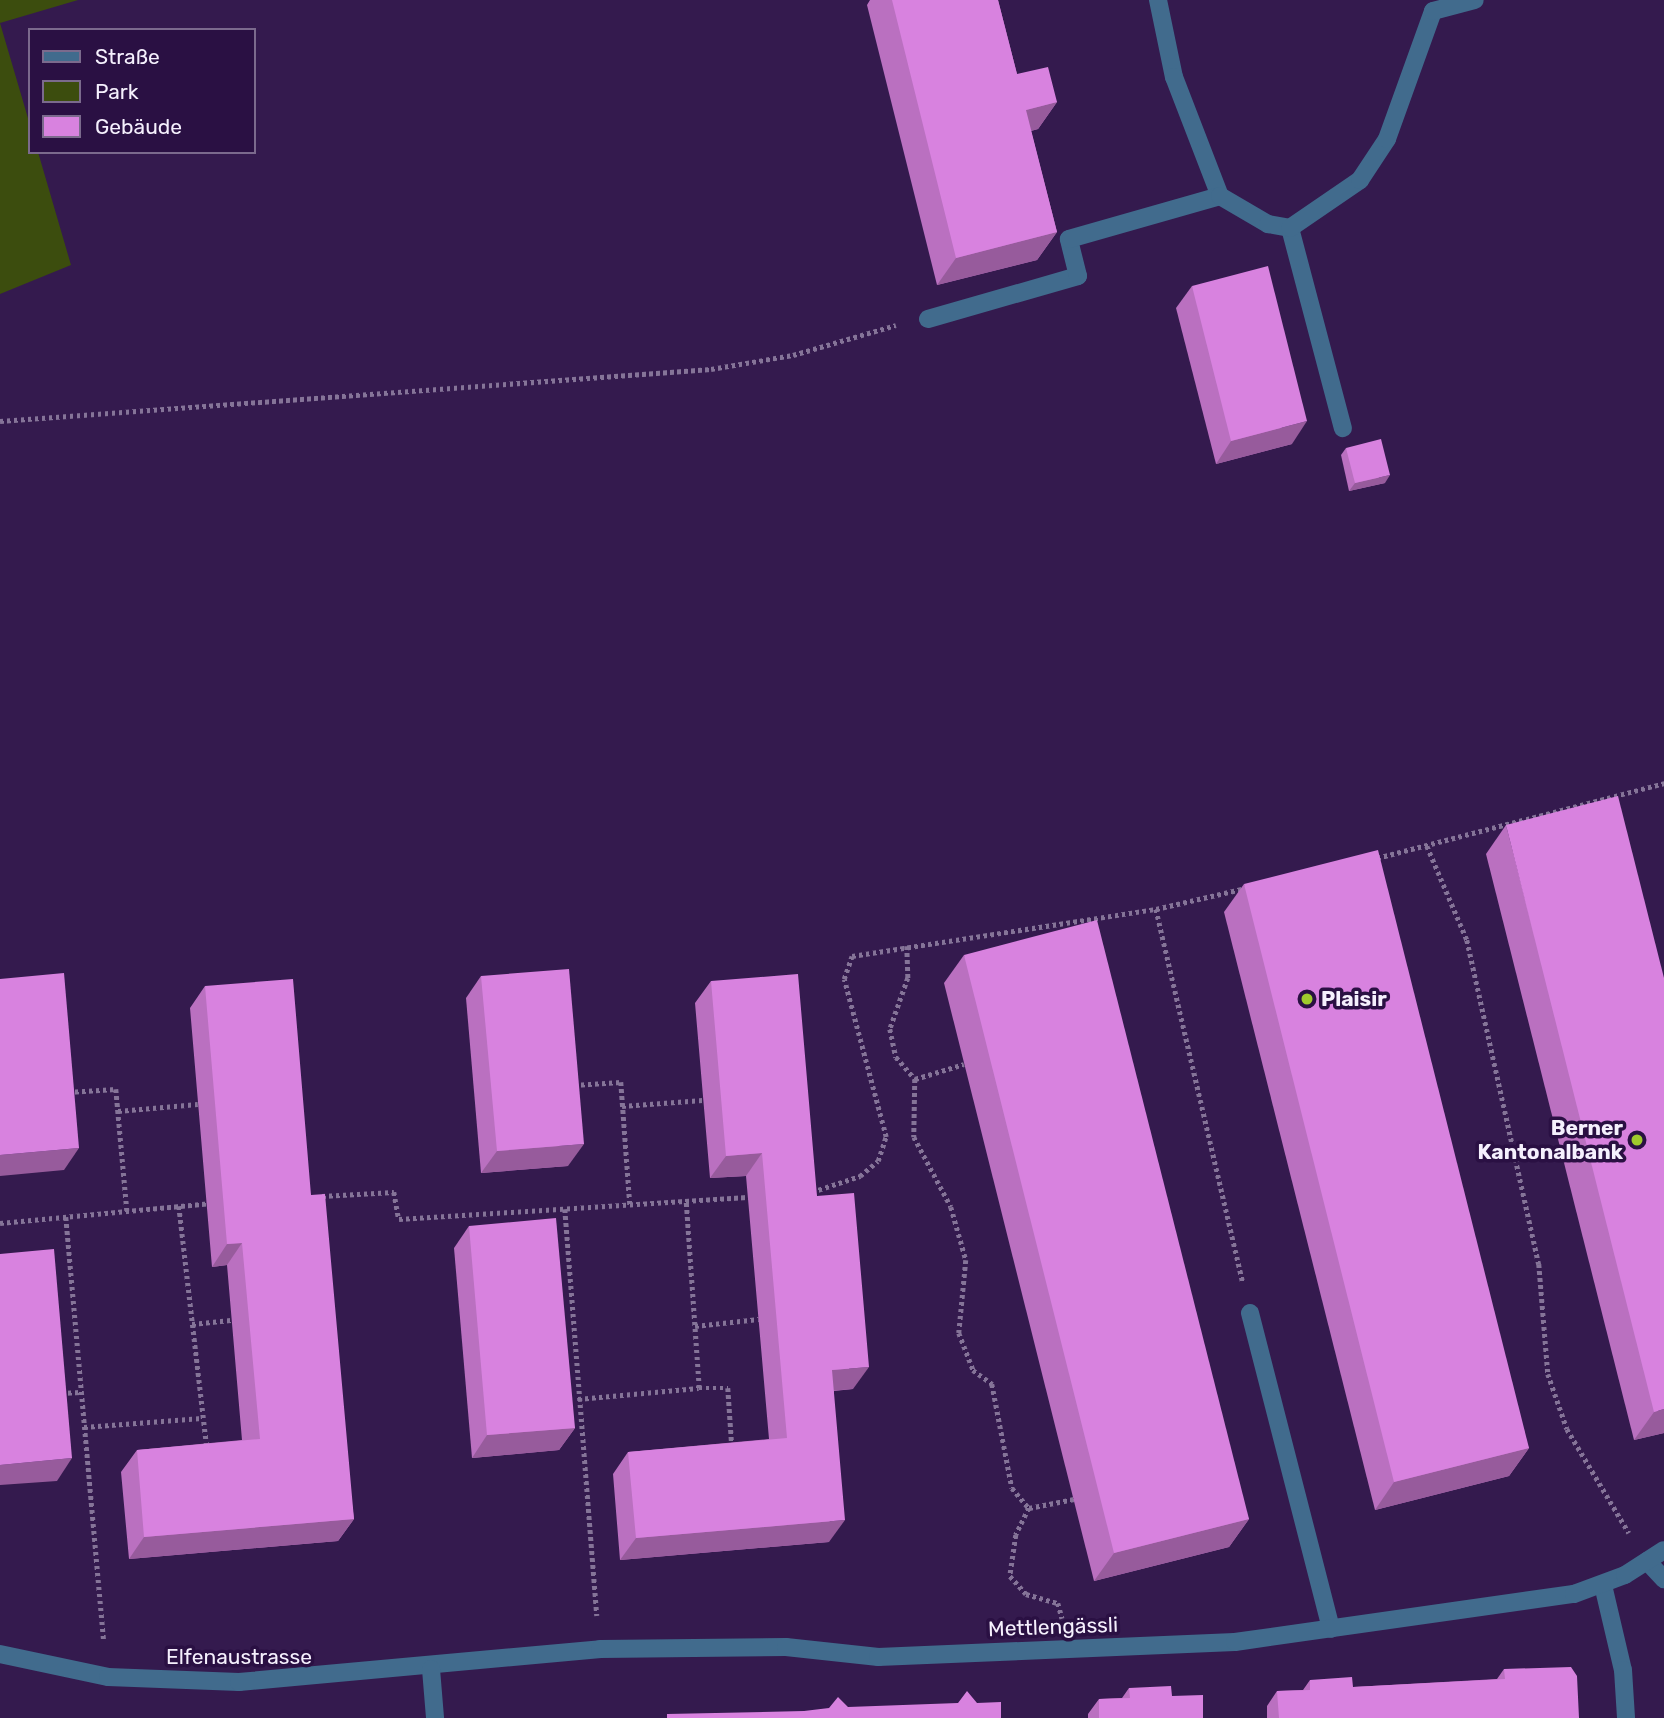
<!DOCTYPE html>
<meta charset="utf-8">
<style>
body{margin:0}
#map{position:relative;width:1664px;height:1718px;overflow:hidden;background:#341a4e;font-family:Rubik,sans-serif}
div>[style]{position:absolute}
[style*='--x']{left:calc(var(--x)*1px);top:calc(var(--y)*1px);width:calc(var(--w)*1px);rotate:calc(var(--a)*1deg)}
.green>*{inset:0;background:#3c4d0e}
.path>*{height:4.5px;margin-top:-2.25px;transform-origin:0;background:repeating-linear-gradient(90deg,#857498 0 3.5px,transparent 0 7px)}
.service>*{height:18px;margin:-9px;padding:0 9px;transform-origin:9px;border-radius:9px;background:#416b8d}
.minor>*{height:18px;margin:-9px;padding:0 9px;transform-origin:9px;border-radius:9px;background:#416b8d}
.wall>*{inset:0;background:#ba70c0}
.shaded-wall>*{inset:0;background:#975b9c}
.building>*{inset:0;background:#d882df}
.dots>*{width:19px;height:19px;translate:-50% -50%;box-sizing:border-box;border:4px solid #2a1043;border-radius:50%}
span{translate:-50% -50%;white-space:nowrap;text-align:center;line-height:1.15;-webkit-text-stroke:7px #2a1043;paint-order:stroke}
.poi-label{font-size:21px;color:#f5f0fd;font-weight:700}
.left{translate:0 -50%;text-align:left}
.right{translate:-100% -50%;text-align:right}
.street-label{font-size:21px;color:#f5f0fd}
.legend{position:absolute;left:28px;top:28px;width:228px;height:126px;box-sizing:border-box;background:#2a1043;border:2px solid #7b6a8d;margin:0;padding:9px 12px;list-style:none;font-size:21px;color:#f5f0fd}
.legend li{display:flex;align-items:center;gap:14px;height:35px}
.legend b{width:35px;border:2px solid #7b6a8d}
</style>
<div id="map">
<div class="green">
<div style="clip-path:polygon(0 0,78px 0,0 23px,30px 125px,30px 152px,38px 152px,71px 265px,0 294px)"></div>
</div>
<div class="path">
<div style="--x:0;--y:421;--w:713;--a:-4.18"></div>
<div style="--x:711;--y:369;--w:83;--a:-9.7"></div>
<div style="--x:793;--y:355;--w:107;--a:-16.2"></div>
<div style="--x:1427;--y:846;--w:102;--a:66.9"></div>
<div style="--x:1467;--y:940;--w:332;--a:77.5"></div>
<div style="--x:1539;--y:1264;--w:110;--a:85.3"></div>
<div style="--x:1548;--y:1374;--w:58;--a:70.9"></div>
<div style="--x:1567;--y:1429;--w:121;--a:59.2"></div>
<div style="--x:1377;--y:858;--w:297;--a:-14.6"></div>
<div style="--x:1156;--y:909;--w:384;--a:76.9"></div>
<div style="--x:907;--y:946;--w:32;--a:88"></div>
<div style="--x:908;--y:978;--w:54;--a:109.4"></div>
<div style="--x:890;--y:1029;--w:29;--a:78"></div>
<div style="--x:896;--y:1057;--w:29;--a:49"></div>
<div style="--x:915;--y:1079;--w:58;--a:91"></div>
<div style="--x:914;--y:1137;--w:79;--a:62.1"></div>
<div style="--x:951;--y:1207;--w:55;--a:74.2"></div>
<div style="--x:966;--y:1260;--w:73;--a:95.5"></div>
<div style="--x:959;--y:1333;--w:40;--a:69"></div>
<div style="--x:973;--y:1370;--w:24;--a:36"></div>
<div style="--x:992;--y:1384;--w:106;--a:79.1"></div>
<div style="--x:1012;--y:1488;--w:26;--a:50"></div>
<div style="--x:1029;--y:1508;--w:30;--a:116"></div>
<div style="--x:1016;--y:1535;--w:41;--a:98.3"></div>
<div style="--x:1010;--y:1576;--w:24;--a:48"></div>
<div style="--x:1026;--y:1594;--w:33;--a:16"></div>
<div style="--x:1058;--y:1603;--w:16;--a:75"></div>
<div style="--x:915;--y:1079;--w:51;--a:-17"></div>
<div style="--x:574;--y:1085;--w:47;--a:-3.7"></div>
<div style="--x:621;--y:1082;--w:123;--a:85.8"></div>
<div style="--x:68;--y:1092;--w:48;--a:-3.6"></div>
<div style="--x:116;--y:1089;--w:122;--a:84.8"></div>
<div style="--x:622;--y:1106;--w:81;--a:-4.2"></div>
<div style="--x:118;--y:1111;--w:80;--a:-5"></div>
<div style="--x:812;--y:1192;--w:51;--a:-18.4"></div>
<div style="--x:860;--y:1176;--w:23;--a:-40"></div>
<div style="--x:878;--y:1161;--w:25;--a:-72"></div>
<div style="--x:886;--y:1137;--w:163;--a:-104.9"></div>
<div style="--x:844;--y:979;--w:24;--a:-71"></div>
<div style="--x:852;--y:956;--w:308;--a:-8.8"></div>
<div style="--x:1156;--y:909;--w:88;--a:-13.1"></div>
<div style="--x:322;--y:1196;--w:72;--a:-3.2"></div>
<div style="--x:394;--y:1192;--w:27;--a:80"></div>
<div style="--x:399;--y:1219;--w:353;--a:-3.6"></div>
<div style="--x:179;--y:1206;--w:244;--a:83.4"></div>
<div style="--x:565;--y:1209;--w:408;--a:85.5"></div>
<div style="--x:66;--y:1217;--w:426;--a:84.9"></div>
<div style="--x:0;--y:1223;--w:213;--a:-5.4"></div>
<div style="--x:192;--y:1324;--w:39;--a:-6"></div>
<div style="--x:695;--y:1326;--w:64;--a:-6.2"></div>
<div style="--x:699;--y:1388;--w:29;--a:0"></div>
<div style="--x:728;--y:1388;--w:58;--a:86.1"></div>
<div style="--x:61;--y:1393;--w:20;--a:-3"></div>
<div style="--x:578;--y:1399;--w:121;--a:-5.2"></div>
<div style="--x:699;--y:1388;--w:187;--a:-94"></div>
<div style="--x:84;--y:1427;--w:118;--a:-4.4"></div>
<div style="--x:1029;--y:1508;--w:46;--a:-11.3"></div>
</div>
<div class="service">
<div style="--x:1158;--y:0;--w:79;--a:78.3"></div>
<div style="--x:1174;--y:77;--w:128;--a:68.9"></div>
<div style="--x:1290;--y:228;--w:207;--a:75.2"></div>
<div style="--x:928;--y:319;--w:156;--a:-16"></div>
<div style="--x:1078;--y:276;--w:38;--a:-104"></div>
<div style="--x:1069;--y:239;--w:157;--a:-15.9"></div>
<div style="--x:1220;--y:196;--w:56;--a:30.3"></div>
<div style="--x:1268;--y:224;--w:22;--a:10"></div>
<div style="--x:1290;--y:228;--w:85;--a:-34.4"></div>
<div style="--x:1360;--y:180;--w:49;--a:-56.6"></div>
<div style="--x:1387;--y:139;--w:136;--a:-70.2"></div>
<div style="--x:1433;--y:11;--w:43;--a:-14.7"></div>
<div style="--x:1250;--y:1313;--w:326;--a:75.6"></div>
</div>
<div class="minor">
<div style="--x:1647;--y:1561;--w:25;--a:47"></div>
<div style="--x:1603;--y:1585;--w:87;--a:76.8"></div>
<div style="--x:1623;--y:1670;--w:48;--a:86.4"></div>
<div style="--x:0;--y:1654;--w:110;--a:12"></div>
<div style="--x:108;--y:1677;--w:131;--a:2.2"></div>
<div style="--x:239;--y:1682;--w:363;--a:-5.2"></div>
<div style="--x:600;--y:1649;--w:186;--a:-0.6"></div>
<div style="--x:786;--y:1647;--w:93;--a:6.2"></div>
<div style="--x:878;--y:1657;--w:357;--a:-2.4"></div>
<div style="--x:1235;--y:1642;--w:342;--a:-8.1"></div>
<div style="--x:1574;--y:1594;--w:54;--a:-20.4"></div>
<div style="--x:1625;--y:1575;--w:46;--a:-32.7"></div>
<div style="--x:431;--y:1669;--w:49;--a:85.3"></div>
</div>
<div class="wall">
<div style="clip-path:polygon(870px 0,998px 0,1017px 74px,1057px 102px,1038px 129px,1031px 131px,1057px 232px,1037px 260px,937px 285px,867px 5px)"></div>
<div style="clip-path:polygon(1192px 286px,1292px 444px,1216px 464px,1176px 308px)"></div>
<div style="clip-path:polygon(1346px 448px,1385px 483px,1349px 491px,1341px 455px)"></div>
<div style="clip-path:polygon(1506px 825px,1664px 1433px,1634px 1440px,1486px 854px)"></div>
<div style="clip-path:polygon(1244px 884px,1529px 1448px,1509px 1476px,1375px 1510px,1224px 912px)"></div>
<div style="clip-path:polygon(964px 955px,1249px 1519px,1229px 1547px,1094px 1581px,944px 983px)"></div>
<div style="clip-path:polygon(481px 976px,568px 1166px,481px 1173px,466px 998px)"></div>
<div style="clip-path:polygon(711px 981px,817px 1196px,853px 1389px,834px 1391px,829px 1542px,620px 1560px,613px 1474px,628px 1452px,769px 1439px,746px 1176px,710px 1178px,695px 1003px)"></div>
<div style="clip-path:polygon(205px 986px,311px 1195px,354px 1519px,338px 1541px,129px 1559px,121px 1472px,137px 1450px,242px 1440px,227px 1265px,212px 1267px,190px 1008px)"></div>
<div style="clip-path:polygon(469px 1226px,575px 1428px,559px 1450px,472px 1458px,454px 1248px)"></div>
<div style="clip-path:polygon(1504px 1669px,1579px 1718px,1267px 1718px,1267px 1706px,1277px 1691px,1303px 1690px,1310px 1680px,1353px 1687px,1497px 1679px)"></div>
<div style="clip-path:polygon(1129px 1688px,1172px 1696px,1203px 1718px,1088px 1718px,1088px 1714px,1099px 1699px,1122px 1698px)"></div>
</div>
<div class="shaded-wall">
<div style="clip-path:polygon(1057px 102px,1038px 129px,1007px 137px,1026px 110px)"></div>
<div style="clip-path:polygon(1057px 232px,1037px 260px,937px 285px,956px 258px)"></div>
<div style="clip-path:polygon(1307px 421px,1292px 444px,1216px 464px,1231px 441px)"></div>
<div style="clip-path:polygon(1390px 475px,1385px 483px,1349px 491px,1355px 483px)"></div>
<div style="clip-path:polygon(584px 1144px,568px 1166px,481px 1173px,497px 1151px)"></div>
<div style="clip-path:polygon(79px 1148px,64px 1170px,0 1176px,0 1155px)"></div>
<div style="clip-path:polygon(762px 1153px,746px 1176px,710px 1178px,726px 1156px)"></div>
<div style="clip-path:polygon(242px 1243px,227px 1265px,212px 1267px,227px 1244px)"></div>
<div style="clip-path:polygon(869px 1367px,853px 1389px,817px 1392px,832px 1370px)"></div>
<div style="clip-path:polygon(1664px 1409px,1664px 1433px,1634px 1440px,1654px 1412px)"></div>
<div style="clip-path:polygon(575px 1428px,559px 1450px,472px 1458px,487px 1435px)"></div>
<div style="clip-path:polygon(1529px 1448px,1509px 1476px,1375px 1510px,1394px 1482px)"></div>
<div style="clip-path:polygon(72px 1458px,57px 1481px,0 1485px,0 1465px)"></div>
<div style="clip-path:polygon(354px 1519px,338px 1541px,129px 1559px,144px 1537px)"></div>
<div style="clip-path:polygon(1249px 1519px,1229px 1547px,1094px 1581px,1114px 1553px)"></div>
<div style="clip-path:polygon(845px 1520px,829px 1542px,620px 1560px,636px 1538px)"></div>
</div>
<div class="building">
<div style="clip-path:polygon(892px 0,998px 0,1017px 74px,1048px 67px,1057px 102px,1026px 110px,1057px 232px,956px 258px)"></div>
<div style="clip-path:polygon(1268px 266px,1307px 421px,1231px 441px,1192px 286px)"></div>
<div style="clip-path:polygon(1381px 439px,1390px 475px,1355px 483px,1346px 448px)"></div>
<div style="clip-path:polygon(1618px 796px,1664px 978px,1664px 1409px,1654px 1412px,1506px 825px)"></div>
<div style="clip-path:polygon(1378px 850px,1529px 1448px,1394px 1482px,1244px 884px)"></div>
<div style="clip-path:polygon(1097px 920px,1249px 1519px,1114px 1553px,964px 955px)"></div>
<div style="clip-path:polygon(569px 969px,584px 1144px,497px 1151px,481px 976px)"></div>
<div style="clip-path:polygon(64px 973px,79px 1148px,0 1155px,0 979px)"></div>
<div style="clip-path:polygon(798px 974px,817px 1196px,854px 1193px,869px 1367px,832px 1370px,845px 1520px,636px 1538px,628px 1452px,787px 1438px,762px 1153px,726px 1156px,711px 981px)"></div>
<div style="clip-path:polygon(293px 979px,311px 1195px,325px 1194px,354px 1519px,144px 1537px,137px 1450px,260px 1439px,242px 1243px,227px 1244px,205px 986px)"></div>
<div style="clip-path:polygon(556px 1218px,575px 1428px,487px 1435px,469px 1226px)"></div>
<div style="clip-path:polygon(54px 1249px,72px 1458px,0 1465px,0 1254px)"></div>
<div style="clip-path:polygon(1571px 1667px,1577px 1676px,1579px 1718px,1279px 1718px,1277px 1691px,1310px 1690px,1310px 1680px,1352px 1677px,1353px 1687px,1505px 1679px,1504px 1669px)"></div>
<div style="clip-path:polygon(1171px 1686px,1172px 1696px,1203px 1695px,1203px 1718px,1099px 1718px,1099px 1699px,1130px 1698px,1129px 1688px)"></div>
<div style="clip-path:polygon(967px 1691px,977px 1703px,1001px 1702px,1001px 1718px,667px 1718px,667px 1714px,804px 1711px,829px 1708px,838px 1697px,848px 1707px,958px 1703px)"></div>
</div>
<div class="dots">
<div style="left:1307px;top:999px;background:#9fca2d"></div>
<div style="left:1637px;top:1140px;background:#9fca2d"></div>
</div>
<div class="poi-label">
<span class="left" style="left:1321px;top:999px">Plaisir</span>
<span class="right" style="left:1623px;top:1140px">Berner<br>Kantonalbank</span>
</div>
<div class="street-label">
<span style="left:1053px;top:1627px;rotate:-2deg">Mettlengässli</span>
<span style="left:239px;top:1657px">Elfenaustrasse</span>
</div>
<ul class="legend">
<li><b style="height:9px;background:#416b8d"></b>Straße</li>
<li><b style="height:19px;background:#3c4d0e"></b>Park</li>
<li><b style="height:19px;background:#d882df"></b>Gebäude</li>
</ul>
</div>
